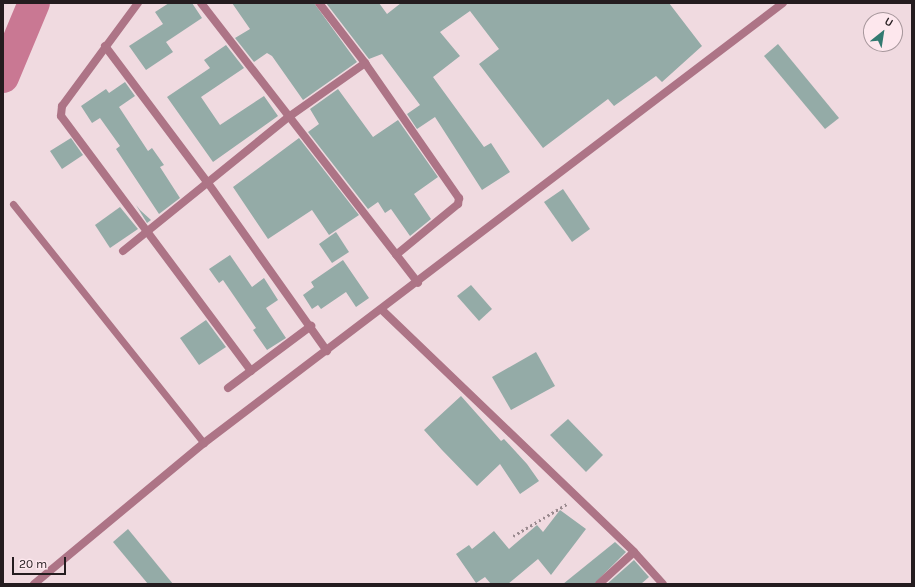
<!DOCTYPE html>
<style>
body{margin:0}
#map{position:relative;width:915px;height:587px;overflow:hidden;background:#f0dae0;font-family:Karla,sans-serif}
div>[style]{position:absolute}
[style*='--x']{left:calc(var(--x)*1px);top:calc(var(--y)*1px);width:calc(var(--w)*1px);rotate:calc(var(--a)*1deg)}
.river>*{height:32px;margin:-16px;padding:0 16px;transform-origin:16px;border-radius:16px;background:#c97893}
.building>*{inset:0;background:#94aba7}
.path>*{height:2.5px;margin-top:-1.25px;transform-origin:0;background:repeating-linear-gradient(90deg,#9a8a8f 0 2px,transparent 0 5px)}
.lane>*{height:7px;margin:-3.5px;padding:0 3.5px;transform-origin:3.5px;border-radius:3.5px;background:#ad7486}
.street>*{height:8px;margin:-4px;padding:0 4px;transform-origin:4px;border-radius:4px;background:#ad7486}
span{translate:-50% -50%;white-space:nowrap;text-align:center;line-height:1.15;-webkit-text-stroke:4px #fde7ed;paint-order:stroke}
.frame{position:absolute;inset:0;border:4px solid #241c1f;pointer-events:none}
.north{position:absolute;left:863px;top:12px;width:40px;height:40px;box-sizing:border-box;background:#fde7ed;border:1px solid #a6969b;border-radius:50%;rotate:30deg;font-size:11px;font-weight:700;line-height:16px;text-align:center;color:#241c1f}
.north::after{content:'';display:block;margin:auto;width:14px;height:18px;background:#347a71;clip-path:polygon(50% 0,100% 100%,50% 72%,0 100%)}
.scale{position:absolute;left:12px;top:557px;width:54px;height:18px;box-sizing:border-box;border:2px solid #241c1f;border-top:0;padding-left:5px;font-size:12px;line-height:14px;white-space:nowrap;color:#241c1f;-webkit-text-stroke:3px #fde7ed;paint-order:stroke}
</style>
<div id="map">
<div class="river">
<div style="--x:3;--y:77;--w:80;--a:-67.3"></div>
</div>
<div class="building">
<div style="clip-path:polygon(169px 3px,192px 3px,202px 18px,166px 42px,173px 52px,146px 70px,129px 46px,163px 24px,155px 12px)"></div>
<div style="clip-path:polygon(232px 3px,314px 3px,357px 62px,303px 100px,272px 56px,267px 53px,254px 62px,235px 38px,250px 29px)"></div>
<div style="clip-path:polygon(326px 3px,379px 3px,387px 14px,401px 3px,669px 3px,702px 46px,662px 82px,656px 76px,614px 106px,608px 99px,543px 148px,479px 64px,499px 49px,470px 11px,440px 32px,460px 56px,433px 77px,484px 147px,491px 143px,510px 172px,482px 190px,435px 117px,417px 129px,407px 114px,420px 105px,382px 54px,369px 59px)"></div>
<div style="clip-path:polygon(778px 44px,839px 118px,825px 129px,764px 56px)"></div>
<div style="clip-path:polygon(226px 45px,244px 68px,201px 97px,220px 125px,264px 96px,278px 116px,213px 162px,167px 97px,210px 68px,204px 60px)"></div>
<div style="clip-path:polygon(125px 82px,135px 96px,119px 107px,148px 151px,152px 148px,164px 165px,160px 167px,180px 198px,159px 214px,116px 149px,120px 146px,100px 118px,92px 123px,81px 106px,106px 89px,109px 93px)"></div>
<div style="clip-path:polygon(338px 89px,373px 137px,398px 120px,438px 177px,414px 194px,431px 219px,410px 236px,391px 209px,385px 213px,378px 202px,368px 209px,308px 132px,319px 124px,310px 109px)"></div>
<div style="clip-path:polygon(71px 138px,83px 155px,62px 169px,50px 151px)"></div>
<div style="clip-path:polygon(299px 138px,359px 215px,329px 235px,312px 210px,268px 239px,233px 187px)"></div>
<div style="clip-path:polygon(563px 189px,590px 229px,572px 242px,544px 202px)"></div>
<div style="clip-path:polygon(136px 205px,140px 210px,151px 220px,147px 223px)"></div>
<div style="clip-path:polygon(120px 207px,138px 229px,110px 248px,95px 225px)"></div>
<div style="clip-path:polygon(336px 232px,349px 252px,332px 263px,319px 244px)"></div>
<div style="clip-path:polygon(230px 255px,252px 287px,264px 278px,278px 300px,266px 308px,286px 338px,267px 350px,253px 330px,256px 328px,223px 280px,219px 283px,209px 269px)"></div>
<div style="clip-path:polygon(343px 260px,369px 298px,356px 307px,346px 292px,321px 309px,318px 305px,312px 309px,303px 295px,314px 287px,311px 282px)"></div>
<div style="clip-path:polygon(471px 285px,492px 309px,479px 321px,457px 296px)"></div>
<div style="clip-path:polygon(206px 320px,226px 347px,199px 365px,180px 338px)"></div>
<div style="clip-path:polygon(536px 352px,555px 386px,511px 410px,492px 377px)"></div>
<div style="clip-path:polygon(461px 396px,501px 441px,504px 439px,527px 464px,539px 481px,520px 494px,500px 464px,477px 486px,442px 450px,424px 430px)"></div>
<div style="clip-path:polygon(568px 419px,603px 455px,586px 472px,550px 435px)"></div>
<div style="clip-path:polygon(560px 510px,586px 529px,551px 575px,538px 559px,508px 584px,491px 584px,485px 577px,476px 583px,456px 554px,469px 545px,472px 549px,494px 531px,509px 549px,537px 525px,543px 532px)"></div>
<div style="clip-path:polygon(128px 529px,173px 584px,148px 584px,113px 542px)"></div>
<div style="clip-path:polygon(615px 542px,626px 552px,594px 584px,563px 584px)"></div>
<div style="clip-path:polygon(634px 560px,649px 577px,641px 584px,607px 584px)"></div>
</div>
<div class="path">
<div style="--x:513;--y:536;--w:63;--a:-30.7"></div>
</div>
<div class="lane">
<div style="--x:13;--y:204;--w:306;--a:51.4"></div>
</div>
<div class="street">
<div style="--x:138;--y:3;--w:128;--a:126.4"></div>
<div style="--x:62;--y:106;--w:10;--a:96"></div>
<div style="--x:61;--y:116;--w:318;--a:53.3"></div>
<div style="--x:201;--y:3;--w:354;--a:52.2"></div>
<div style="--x:319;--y:3;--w:76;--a:52.5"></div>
<div style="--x:365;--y:63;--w:165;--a:55.2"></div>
<div style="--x:459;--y:198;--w:6;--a:99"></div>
<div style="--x:458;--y:204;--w:80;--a:140.6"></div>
<div style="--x:105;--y:46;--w:171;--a:53.1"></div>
<div style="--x:208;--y:183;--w:206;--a:54.7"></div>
<div style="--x:123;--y:251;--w:215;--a:-39"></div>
<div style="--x:290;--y:116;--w:92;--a:-35.2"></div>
<div style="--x:382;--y:310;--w:349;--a:43.8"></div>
<div style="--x:634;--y:552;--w:43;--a:47.8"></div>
<div style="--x:228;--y:388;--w:104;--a:-36.8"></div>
<div style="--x:34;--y:584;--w:221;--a:-39.7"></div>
<div style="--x:204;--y:443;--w:727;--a:-37.23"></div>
<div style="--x:599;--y:584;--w:47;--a:-42.4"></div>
</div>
<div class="frame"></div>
<div class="north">U</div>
<div class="scale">20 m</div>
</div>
